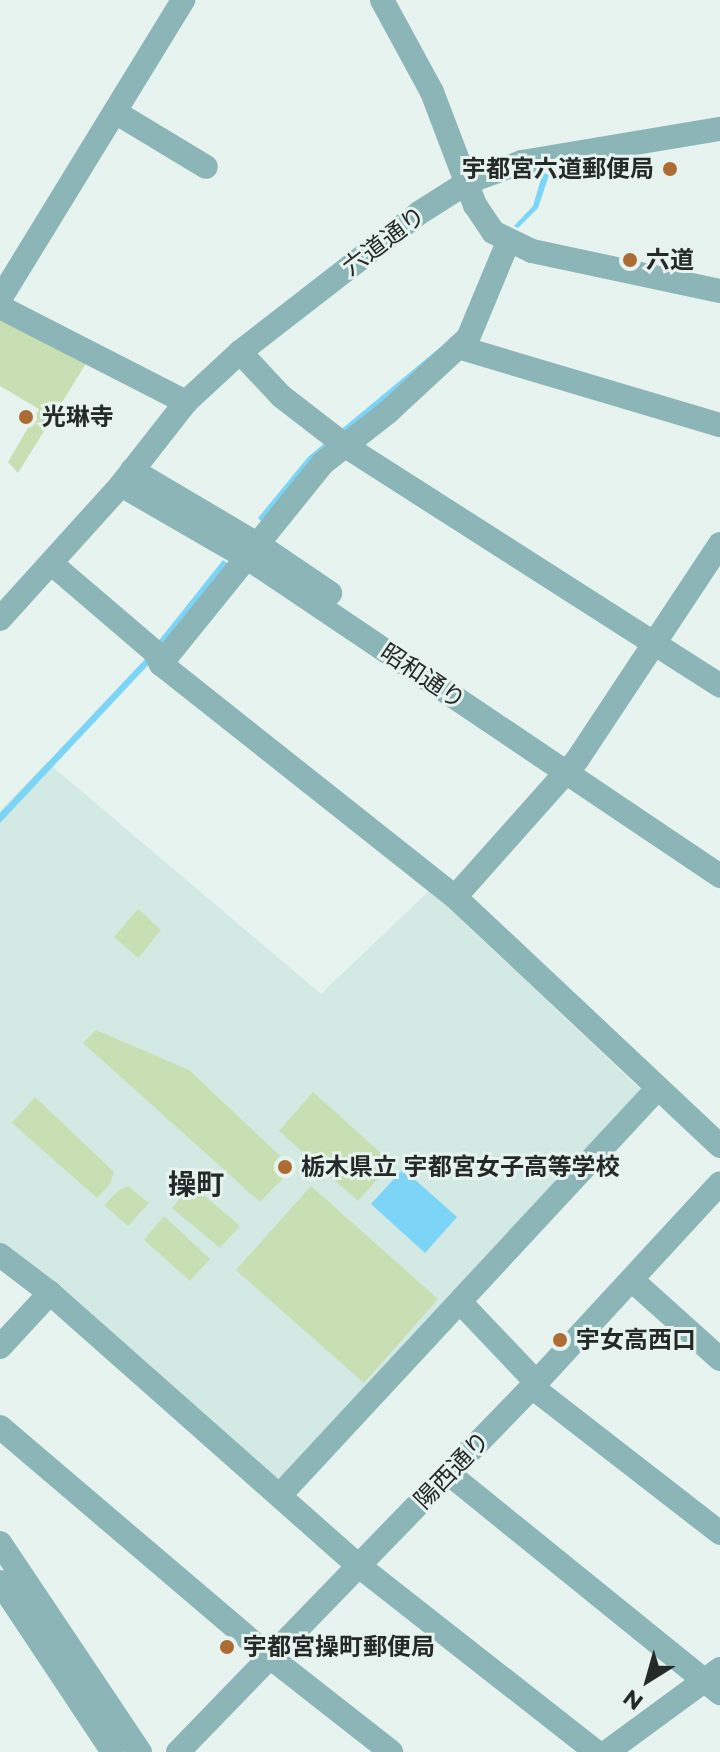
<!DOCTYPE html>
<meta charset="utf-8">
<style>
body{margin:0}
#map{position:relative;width:720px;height:1752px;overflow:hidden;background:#e6f3ef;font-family:Montserrat,"Noto Sans JP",sans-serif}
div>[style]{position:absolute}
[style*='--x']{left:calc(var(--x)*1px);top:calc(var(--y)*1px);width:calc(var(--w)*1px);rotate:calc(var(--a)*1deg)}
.built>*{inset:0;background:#d3e9e3}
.green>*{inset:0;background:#c8dfb3}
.water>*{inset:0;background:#7cd4f7}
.minor>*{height:24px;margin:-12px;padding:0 12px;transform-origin:12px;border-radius:12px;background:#8cb5b8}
.dots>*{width:22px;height:22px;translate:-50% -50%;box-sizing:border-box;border:4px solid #e6f3ef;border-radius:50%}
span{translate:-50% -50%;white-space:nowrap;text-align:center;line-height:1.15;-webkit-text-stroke:6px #e6f3ef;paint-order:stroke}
.poi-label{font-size:24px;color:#252a29;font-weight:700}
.right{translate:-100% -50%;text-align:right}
.left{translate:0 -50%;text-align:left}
.street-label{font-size:24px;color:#252a29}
.quarter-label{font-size:28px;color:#252a29;font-weight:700}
.north{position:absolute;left:608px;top:1640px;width:80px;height:80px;-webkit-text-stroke:6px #e6f3ef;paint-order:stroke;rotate:217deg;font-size:22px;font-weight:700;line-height:32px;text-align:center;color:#252a29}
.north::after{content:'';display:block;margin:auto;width:28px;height:36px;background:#252a29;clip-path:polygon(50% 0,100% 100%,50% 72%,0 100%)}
</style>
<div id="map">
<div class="built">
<div style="clip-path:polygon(47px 762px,321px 994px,430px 890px,641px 1090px,278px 1479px,0 1244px,0 811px)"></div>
</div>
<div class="green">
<div style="clip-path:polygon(0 318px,87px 362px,18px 473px,8px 462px,39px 409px,0 386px)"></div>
<div style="clip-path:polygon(138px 909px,161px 930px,138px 958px,114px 937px)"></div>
<div style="clip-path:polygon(96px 1030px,189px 1070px,293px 1168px,260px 1202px,83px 1043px)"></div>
<div style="clip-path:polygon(313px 1092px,392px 1163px,358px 1201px,279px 1131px)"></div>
<div style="clip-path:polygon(35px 1097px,114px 1172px,110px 1184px,97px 1198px,12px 1123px)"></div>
<div style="clip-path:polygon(192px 1185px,240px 1226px,220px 1248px,172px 1208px)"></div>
<div style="clip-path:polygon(128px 1186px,149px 1203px,128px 1226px,104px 1205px,118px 1191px)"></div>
<div style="clip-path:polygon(311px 1186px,438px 1299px,364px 1383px,236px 1270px)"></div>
<div style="clip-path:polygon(164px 1216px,210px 1259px,190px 1281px,144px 1240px)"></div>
</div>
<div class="water">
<div style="clip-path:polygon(543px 172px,549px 175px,538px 208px,518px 228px,514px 226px,533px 206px)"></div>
<div style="clip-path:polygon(443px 345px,449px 349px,261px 521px,258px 518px,308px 457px)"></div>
<div style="clip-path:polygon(223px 560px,228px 564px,161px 646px,157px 643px)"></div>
<div style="clip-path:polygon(148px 656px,151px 662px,0 823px,0 813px)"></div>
<div style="clip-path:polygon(403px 1169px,457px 1217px,425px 1253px,371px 1204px)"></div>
</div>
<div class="minor">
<div style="--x:382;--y:0;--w:105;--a:61.5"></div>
<div style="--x:432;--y:92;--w:121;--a:69.2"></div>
<div style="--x:475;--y:205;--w:32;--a:56"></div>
<div style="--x:493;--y:232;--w:43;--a:26"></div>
<div style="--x:532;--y:251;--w:192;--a:12"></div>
<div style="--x:115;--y:112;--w:106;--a:31.1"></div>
<div style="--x:508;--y:242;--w:104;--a:112.6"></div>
<div style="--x:468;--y:338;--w:109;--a:137.2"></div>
<div style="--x:388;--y:412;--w:83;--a:141.9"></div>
<div style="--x:323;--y:463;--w:258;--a:128.9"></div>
<div style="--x:161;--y:664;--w:375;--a:38.4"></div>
<div style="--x:455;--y:897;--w:364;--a:43.2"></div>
<div style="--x:0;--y:299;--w:351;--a:-58.5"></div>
<div style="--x:0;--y:307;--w:209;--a:27.1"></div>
<div style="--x:458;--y:347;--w:273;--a:16.6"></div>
<div style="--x:240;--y:352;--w:60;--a:47"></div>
<div style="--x:281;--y:396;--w:83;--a:37.7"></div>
<div style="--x:347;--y:447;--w:443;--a:32.6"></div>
<div style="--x:132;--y:470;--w:147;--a:30.6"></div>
<div style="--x:259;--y:545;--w:86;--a:34.1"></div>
<div style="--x:121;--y:485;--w:148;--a:30"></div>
<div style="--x:249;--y:559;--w:568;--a:33.94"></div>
<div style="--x:52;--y:564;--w:134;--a:40.5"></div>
<div style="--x:154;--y:651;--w:15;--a:62"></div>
<div style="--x:0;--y:619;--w:181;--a:-47.9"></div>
<div style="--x:121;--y:485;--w:105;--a:-51.9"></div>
<div style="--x:186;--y:402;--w:74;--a:-42.8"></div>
<div style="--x:240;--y:352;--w:227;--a:-37.8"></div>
<div style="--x:419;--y:213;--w:58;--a:-32.3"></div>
<div style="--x:468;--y:182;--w:58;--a:-20.3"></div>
<div style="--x:522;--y:162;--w:201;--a:-9.5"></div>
<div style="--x:455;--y:897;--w:183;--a:-48.3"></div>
<div style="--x:577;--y:760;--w:259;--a:-56.5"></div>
<div style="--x:0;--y:1255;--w:63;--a:37.2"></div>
<div style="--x:50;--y:1293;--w:412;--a:41.5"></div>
<div style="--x:359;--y:1566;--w:301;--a:38.1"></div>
<div style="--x:633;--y:1281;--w:117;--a:41.9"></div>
<div style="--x:461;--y:1303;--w:109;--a:46.5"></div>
<div style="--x:0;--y:1347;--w:74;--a:-47.2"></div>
<div style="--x:532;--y:1387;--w:238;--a:37.8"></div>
<div style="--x:0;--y:1427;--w:355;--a:40.4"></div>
<div style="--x:270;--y:1657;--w:154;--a:38.1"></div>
<div style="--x:448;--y:1473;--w:350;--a:39"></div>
<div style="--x:280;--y:1495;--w:555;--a:-47.12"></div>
<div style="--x:0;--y:1543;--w:252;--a:56.2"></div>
<div style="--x:0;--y:1582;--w:204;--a:56.4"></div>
<div style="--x:178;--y:1752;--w:508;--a:-45.88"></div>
<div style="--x:532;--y:1387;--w:277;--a:-47.3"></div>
<div style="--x:607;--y:1752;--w:140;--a:-36.3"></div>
</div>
<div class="dots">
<div style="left:670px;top:169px;background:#ac6c34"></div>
<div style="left:630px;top:260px;background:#ac6c34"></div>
<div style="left:26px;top:417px;background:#ac6c34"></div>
<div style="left:285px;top:1167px;background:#ac6c34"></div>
<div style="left:560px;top:1340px;background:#ac6c34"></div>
<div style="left:227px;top:1647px;background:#ac6c34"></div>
</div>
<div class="poi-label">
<span class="right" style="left:654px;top:169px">宇都宮六道郵便局</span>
<span class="left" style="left:646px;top:260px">六道</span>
<span class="left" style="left:42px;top:417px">光琳寺</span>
<span class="left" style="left:301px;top:1167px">栃木県立 宇都宮女子高等学校</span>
<span class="left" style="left:576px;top:1340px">宇女高西口</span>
<span class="left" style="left:243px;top:1647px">宇都宮操町郵便局</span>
</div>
<div class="street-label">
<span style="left:384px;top:241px;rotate:-37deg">六道通り</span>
<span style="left:423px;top:676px;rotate:34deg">昭和通り</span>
<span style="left:452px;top:1470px;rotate:-46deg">陽西通り</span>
</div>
<div class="quarter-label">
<span style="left:196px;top:1184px">操町</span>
</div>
<div class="north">N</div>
</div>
